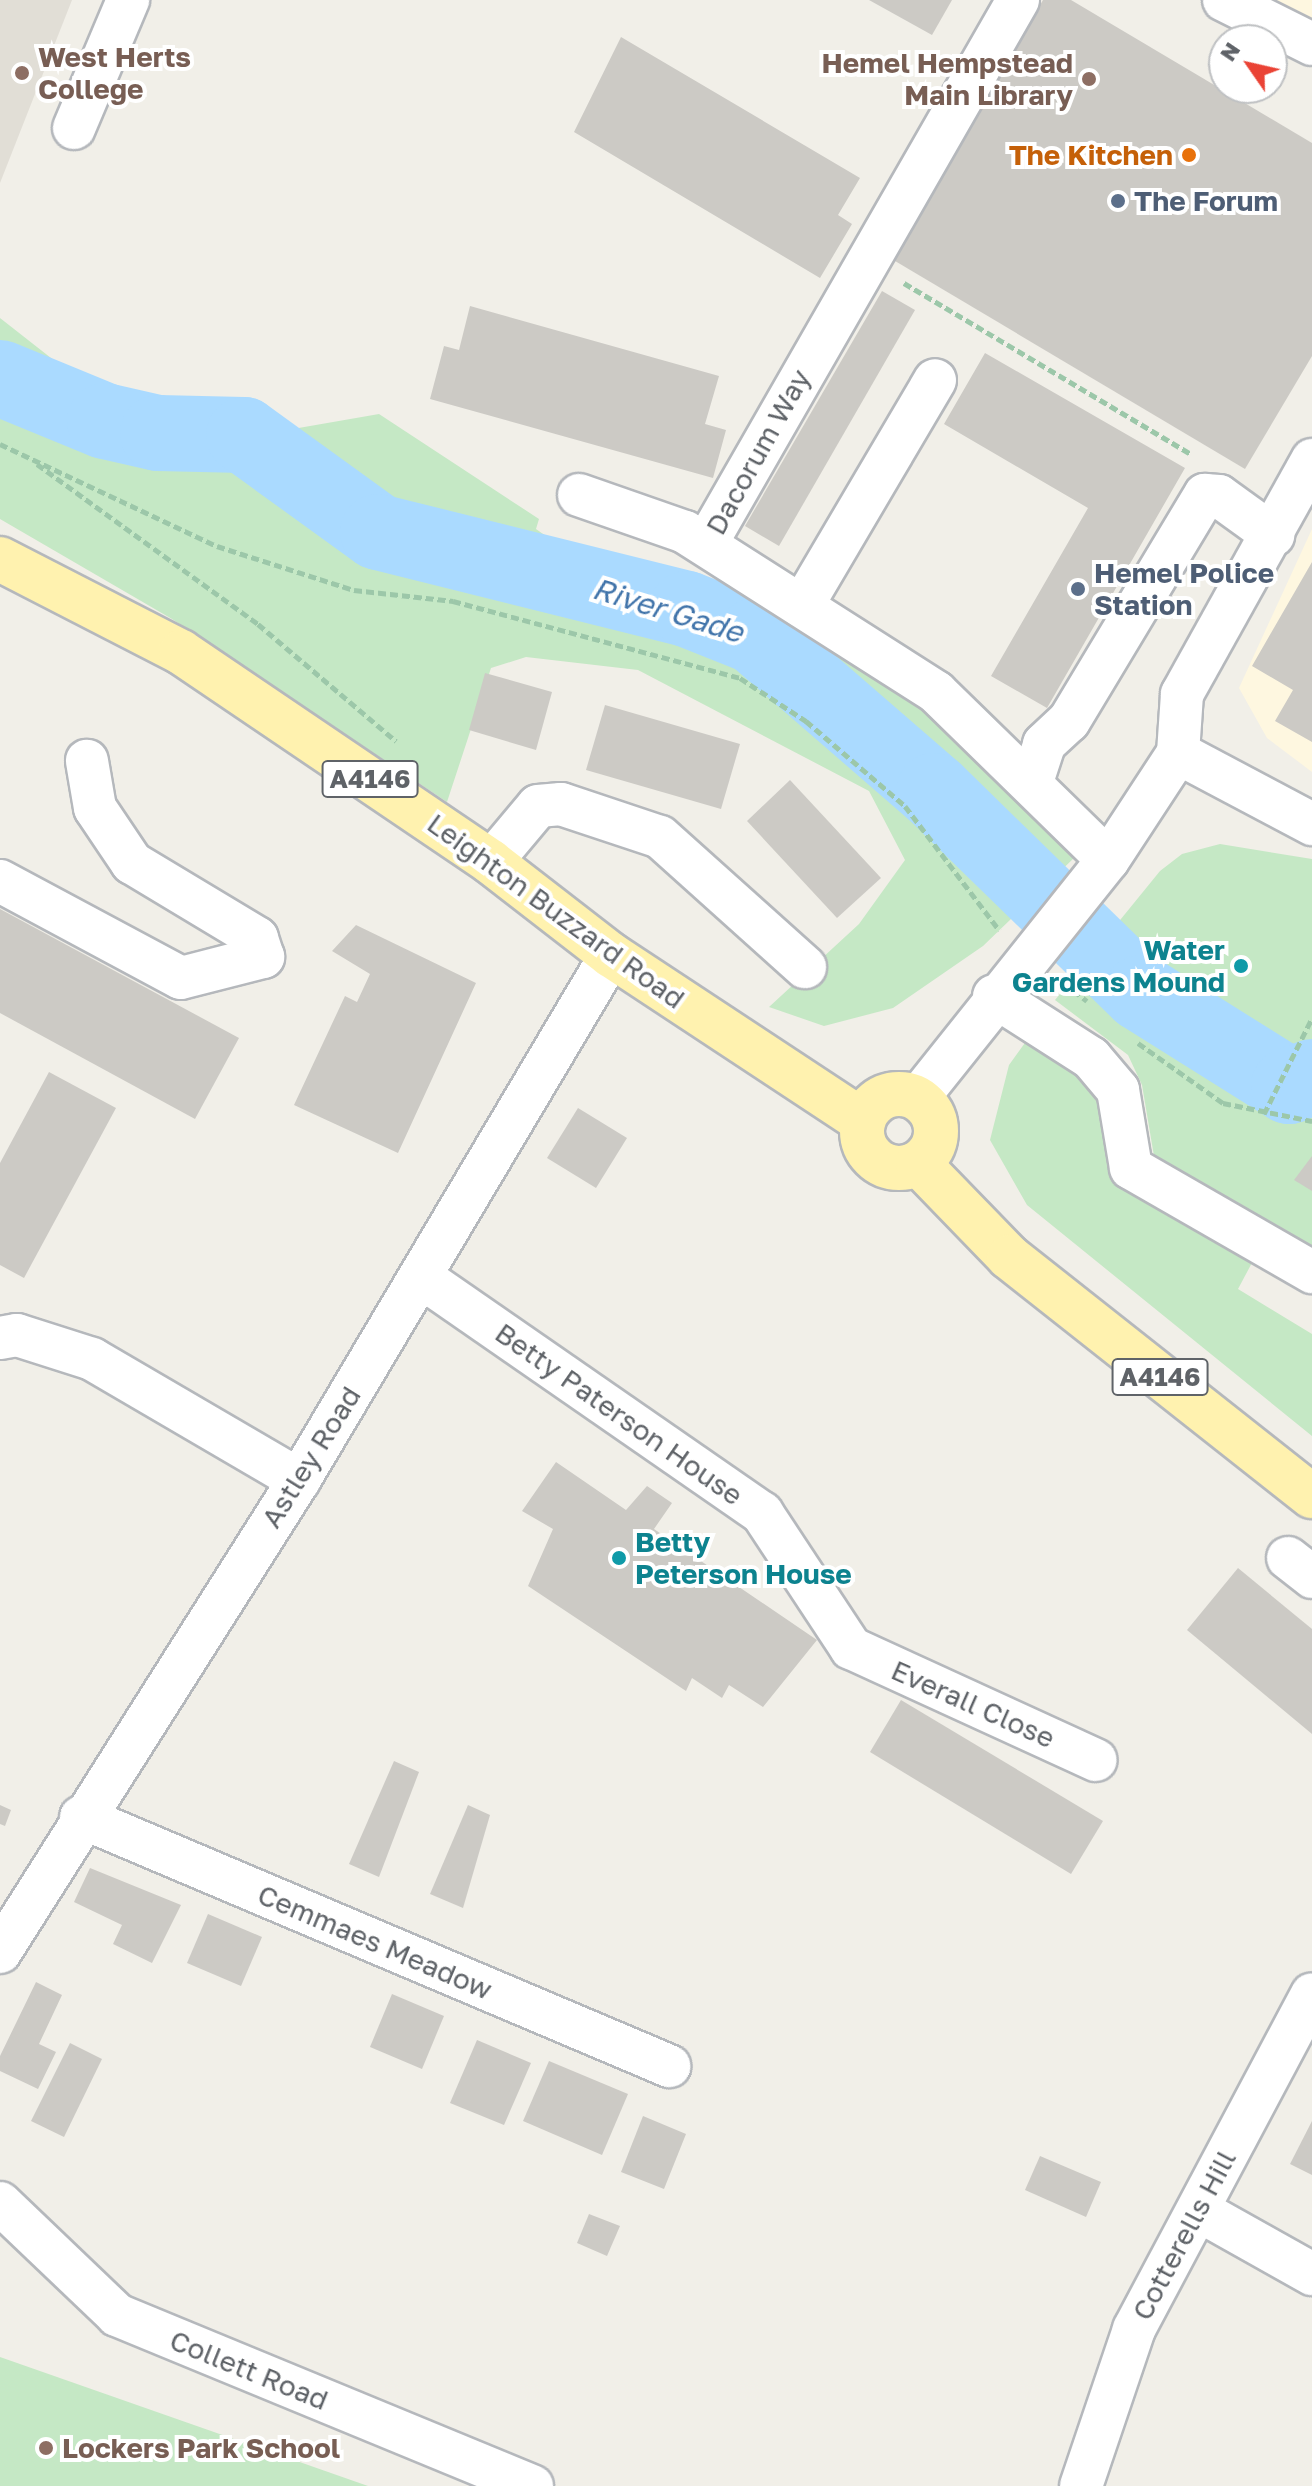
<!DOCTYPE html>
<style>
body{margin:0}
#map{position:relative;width:1312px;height:2486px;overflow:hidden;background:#f1efe8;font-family:"Golos Text",sans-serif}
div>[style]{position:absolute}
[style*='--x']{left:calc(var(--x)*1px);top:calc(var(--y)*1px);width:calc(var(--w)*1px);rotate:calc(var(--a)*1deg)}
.commercial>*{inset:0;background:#fef7e0}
.education>*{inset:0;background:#e1ded6}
.green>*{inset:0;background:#c5e8c5}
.water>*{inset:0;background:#aadaff}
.river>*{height:76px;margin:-38px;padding:0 38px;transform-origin:38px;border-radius:38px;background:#aadaff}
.building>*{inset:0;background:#cccac5}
.path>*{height:5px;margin-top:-2.5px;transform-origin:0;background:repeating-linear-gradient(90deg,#9cc7a9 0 8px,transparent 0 12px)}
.roads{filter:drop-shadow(2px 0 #b5b8bc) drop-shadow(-2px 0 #b5b8bc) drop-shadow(0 2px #b5b8bc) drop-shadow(0 -2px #b5b8bc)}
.minor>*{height:42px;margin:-21px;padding:0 21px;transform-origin:21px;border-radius:21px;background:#fff}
.major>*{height:44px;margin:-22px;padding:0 22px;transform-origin:22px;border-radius:22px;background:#fff2af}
.major>.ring{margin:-22px;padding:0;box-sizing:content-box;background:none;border:44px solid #fff2af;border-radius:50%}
.dots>*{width:22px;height:22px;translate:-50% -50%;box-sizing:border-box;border:4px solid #fff;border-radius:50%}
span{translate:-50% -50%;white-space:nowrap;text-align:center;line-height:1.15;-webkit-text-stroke:8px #fff;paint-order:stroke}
.shield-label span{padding:2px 6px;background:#fff;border:2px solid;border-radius:6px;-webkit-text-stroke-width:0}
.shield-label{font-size:26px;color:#5f6368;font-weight:700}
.education-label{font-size:28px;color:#785e54;font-weight:700}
.left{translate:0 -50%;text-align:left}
.right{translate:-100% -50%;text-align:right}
.food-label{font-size:28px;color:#c56008;font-weight:700}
.service-label{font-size:28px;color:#4e5e75;font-weight:700}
.street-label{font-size:28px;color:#5f6368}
.culture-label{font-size:28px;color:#0d838f;font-weight:700}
.water-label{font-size:30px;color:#4174aa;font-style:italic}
.north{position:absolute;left:1208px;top:24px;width:80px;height:80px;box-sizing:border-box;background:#fff;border:2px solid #bfc1c3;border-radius:50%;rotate:304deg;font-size:22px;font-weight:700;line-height:32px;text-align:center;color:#5f6368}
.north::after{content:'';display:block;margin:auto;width:28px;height:36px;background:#ea4335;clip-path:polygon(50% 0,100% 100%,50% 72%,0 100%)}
</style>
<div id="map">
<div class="commercial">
<div style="clip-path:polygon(1221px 0,1312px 0,1312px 45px)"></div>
<div style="clip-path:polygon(1312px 529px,1312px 772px,1267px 738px,1239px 688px)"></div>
</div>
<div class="education">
<div style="clip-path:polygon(0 0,72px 0,0 183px)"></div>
</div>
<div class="green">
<div style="clip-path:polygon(0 318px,88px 387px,229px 440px,379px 414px,539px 519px,536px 529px,567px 551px,693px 595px,718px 582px,943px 711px,1075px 857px,983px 946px,893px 1008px,824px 1026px,769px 1007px,859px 924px,905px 860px,869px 791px,638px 670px,526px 657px,491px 668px,447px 802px,172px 619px,0 519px)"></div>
<div style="clip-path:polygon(1220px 844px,1312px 859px,1312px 1257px,1155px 1162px,1142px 1085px,1128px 1055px,1055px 1000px,1160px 871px,1182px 854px)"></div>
<div style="clip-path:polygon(1035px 1029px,1068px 1050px,1100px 1099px,1113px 1176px,1254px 1259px,1238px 1289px,1312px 1334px,1312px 1436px,1027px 1205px,990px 1140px,1009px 1065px)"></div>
<div style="clip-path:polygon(0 2357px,368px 2486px,0 2486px)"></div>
</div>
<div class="water">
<div style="clip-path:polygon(1312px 1060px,1312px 1104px,1300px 1109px,1287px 1092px)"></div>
</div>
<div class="river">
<div style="--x:0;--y:378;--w:113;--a:22.3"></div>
<div style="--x:105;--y:421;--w:54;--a:12.8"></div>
<div style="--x:158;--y:433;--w:86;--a:1.3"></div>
<div style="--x:244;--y:435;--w:165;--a:35.9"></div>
<div style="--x:378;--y:532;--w:318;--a:14"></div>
<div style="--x:687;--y:609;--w:73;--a:21.7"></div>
<div style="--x:755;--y:636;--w:237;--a:40.9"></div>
<div style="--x:934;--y:791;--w:289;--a:44.3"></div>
<div style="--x:1141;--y:993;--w:175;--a:32.1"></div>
<div style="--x:1289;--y:1086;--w:25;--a:-21"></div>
</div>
<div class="building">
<div style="clip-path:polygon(869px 0,952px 0,932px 35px)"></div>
<div style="clip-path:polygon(1043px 0,1071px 0,1312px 143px,1312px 356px,1245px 469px,890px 258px)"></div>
<div style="clip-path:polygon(621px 37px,860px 178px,838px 215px,852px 224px,820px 278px,574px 132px)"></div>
<div style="clip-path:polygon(882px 291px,915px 310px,779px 546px,745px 526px)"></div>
<div style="clip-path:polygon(470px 306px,719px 376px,705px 424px,726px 430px,713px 478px,430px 399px,444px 346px,459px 350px)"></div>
<div style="clip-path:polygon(985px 353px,1185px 468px,1047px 708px,991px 676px,1088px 508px,944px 424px)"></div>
<div style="clip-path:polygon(1312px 562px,1312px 742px,1275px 721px,1293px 690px,1252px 666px)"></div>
<div style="clip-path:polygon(485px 673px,552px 692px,536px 750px,469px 730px)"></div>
<div style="clip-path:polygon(605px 705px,740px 744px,721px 809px,586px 770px)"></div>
<div style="clip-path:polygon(790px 780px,881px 878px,837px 918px,747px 821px)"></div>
<div style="clip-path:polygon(0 909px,239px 1038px,195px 1119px,0 1013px)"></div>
<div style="clip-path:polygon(356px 925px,476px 983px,398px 1153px,294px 1105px,345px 996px,357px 1002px,370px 974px,332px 951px)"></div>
<div style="clip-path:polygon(49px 1072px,116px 1108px,24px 1278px,0 1265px,0 1163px)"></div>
<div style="clip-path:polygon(578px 1108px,627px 1138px,596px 1188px,547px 1158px)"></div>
<div style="clip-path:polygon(1312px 1156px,1312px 1191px,1294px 1180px)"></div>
<div style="clip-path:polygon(556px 1462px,626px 1510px,647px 1486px,672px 1503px,654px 1529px,817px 1640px,763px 1707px,729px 1685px,722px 1698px,692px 1678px,686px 1691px,528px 1586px,553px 1529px,522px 1511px)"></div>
<div style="clip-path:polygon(1238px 1568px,1312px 1629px,1312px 1734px,1187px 1630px)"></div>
<div style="clip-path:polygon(901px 1700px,1103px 1821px,1071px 1874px,870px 1752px)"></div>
<div style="clip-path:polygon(394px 1761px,419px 1772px,379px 1877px,349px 1864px)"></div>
<div style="clip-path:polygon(0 1805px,11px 1810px,5px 1826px,0 1824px)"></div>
<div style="clip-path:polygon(468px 1805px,490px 1815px,463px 1908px,430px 1894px)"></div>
<div style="clip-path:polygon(90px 1868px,181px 1905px,152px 1963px,113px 1944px,122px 1925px,74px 1902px)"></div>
<div style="clip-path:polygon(208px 1914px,262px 1937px,241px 1986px,187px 1963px)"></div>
<div style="clip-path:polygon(36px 1982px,62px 1995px,39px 2044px,56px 2052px,38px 2089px,0 2071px,0 2056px)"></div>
<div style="clip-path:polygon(392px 1994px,444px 2016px,422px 2069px,370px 2047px)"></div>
<div style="clip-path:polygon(477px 2040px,531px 2063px,504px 2125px,450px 2103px)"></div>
<div style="clip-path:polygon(70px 2043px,102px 2059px,64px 2137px,31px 2121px)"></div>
<div style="clip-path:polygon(549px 2061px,628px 2094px,602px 2155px,523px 2121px)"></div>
<div style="clip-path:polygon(643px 2116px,686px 2134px,664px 2189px,621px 2172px)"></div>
<div style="clip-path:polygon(1312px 2121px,1312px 2175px,1290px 2164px)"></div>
<div style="clip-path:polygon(1040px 2156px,1101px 2182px,1086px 2217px,1025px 2190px)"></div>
<div style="clip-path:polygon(589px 2214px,620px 2226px,607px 2256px,577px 2243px)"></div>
</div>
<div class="path">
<div style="--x:904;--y:283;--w:334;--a:30.8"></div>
<div style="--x:0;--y:444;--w:240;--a:25.2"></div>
<div style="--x:217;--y:546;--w:144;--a:17.8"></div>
<div style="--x:354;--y:590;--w:100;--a:6.3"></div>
<div style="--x:453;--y:601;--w:297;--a:15"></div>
<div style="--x:740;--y:678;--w:79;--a:33.1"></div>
<div style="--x:806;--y:721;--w:130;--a:40.6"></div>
<div style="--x:905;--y:806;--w:156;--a:52.8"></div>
<div style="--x:37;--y:464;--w:273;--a:35.9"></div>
<div style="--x:258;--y:624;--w:181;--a:40.3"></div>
<div style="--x:1064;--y:983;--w:29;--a:38"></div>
<div style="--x:1138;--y:1043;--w:104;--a:35.2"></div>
<div style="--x:1223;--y:1103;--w:91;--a:11.4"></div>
<div style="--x:1264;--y:1114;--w:107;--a:-63.4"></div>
</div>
<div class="roads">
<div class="minor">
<div style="--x:1224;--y:0;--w:98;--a:26.6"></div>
<div style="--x:74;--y:128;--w:139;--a:-67.1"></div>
<div style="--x:579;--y:495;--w:112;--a:19.2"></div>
<div style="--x:685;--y:532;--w:298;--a:32.5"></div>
<div style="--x:936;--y:692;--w:240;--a:44.3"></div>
<div style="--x:706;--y:544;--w:627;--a:-60.16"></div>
<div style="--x:802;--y:606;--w:262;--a:-59.5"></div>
<div style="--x:1178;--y:753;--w:152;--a:27.9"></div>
<div style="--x:1032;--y:782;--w:40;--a:-72"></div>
<div style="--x:1044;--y:744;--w:34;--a:-43"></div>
<div style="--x:1069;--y:721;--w:264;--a:-59"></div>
<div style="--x:1205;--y:495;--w:14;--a:4"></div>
<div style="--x:1219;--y:496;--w:67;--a:35.8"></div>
<div style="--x:491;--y:862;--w:73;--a:-50"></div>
<div style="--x:538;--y:806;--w:23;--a:-5"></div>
<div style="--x:561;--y:804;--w:104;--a:18.4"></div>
<div style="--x:660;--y:837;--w:195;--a:41.9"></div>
<div style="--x:0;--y:881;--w:205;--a:28.2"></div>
<div style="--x:181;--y:978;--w:85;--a:-14.4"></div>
<div style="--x:263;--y:957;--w:20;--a:-108"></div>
<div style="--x:257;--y:938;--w:146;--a:-149"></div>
<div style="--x:132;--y:863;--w:66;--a:-123.9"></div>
<div style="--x:95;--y:808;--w:48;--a:-99.7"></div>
<div style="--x:994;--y:996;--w:115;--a:32.6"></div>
<div style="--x:1091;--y:1058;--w:42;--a:49.8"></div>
<div style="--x:1118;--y:1090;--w:79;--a:80.5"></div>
<div style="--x:1131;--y:1168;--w:209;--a:29.9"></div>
<div style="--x:917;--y:1099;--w:306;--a:-51.4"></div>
<div style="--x:1108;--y:860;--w:128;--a:-56.8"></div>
<div style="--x:1178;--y:753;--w:59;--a:-86.1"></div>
<div style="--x:1182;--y:694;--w:268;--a:-60.9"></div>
<div style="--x:421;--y:1277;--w:415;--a:34.7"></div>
<div style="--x:762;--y:1513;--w:162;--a:56.6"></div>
<div style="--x:851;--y:1648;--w:269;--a:24.6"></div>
<div style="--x:0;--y:1338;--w:17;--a:-10"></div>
<div style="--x:17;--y:1335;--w:79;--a:17.7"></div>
<div style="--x:92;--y:1359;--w:240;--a:30.3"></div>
<div style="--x:1288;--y:1558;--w:31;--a:38"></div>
<div style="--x:81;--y:1817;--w:639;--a:22.95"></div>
<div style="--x:0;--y:1952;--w:559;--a:-57.65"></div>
<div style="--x:299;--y:1480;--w:611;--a:-59.28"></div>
<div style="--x:0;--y:2203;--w:162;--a:43.7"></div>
<div style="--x:117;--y:2315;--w:449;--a:22.4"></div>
<div style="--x:1198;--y:2210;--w:131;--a:29.3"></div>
<div style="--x:1081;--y:2486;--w:166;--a:-71.3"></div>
<div style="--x:1134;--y:2329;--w:379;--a:-62"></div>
</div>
<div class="major">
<div style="--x:0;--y:559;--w:203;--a:27.2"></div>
<div style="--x:181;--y:652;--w:374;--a:34.1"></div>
<div style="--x:491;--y:862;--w:152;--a:37.8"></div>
<div style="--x:611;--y:955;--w:302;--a:33.4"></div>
<div class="ring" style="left:862px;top:1094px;width:30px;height:30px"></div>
<div style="--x:918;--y:1163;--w:131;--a:45.9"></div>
<div style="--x:1009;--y:1257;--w:386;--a:38.3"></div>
</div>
</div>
<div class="dots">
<div style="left:22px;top:73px;background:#8d6e63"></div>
<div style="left:1089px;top:79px;background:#8d6e63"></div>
<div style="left:1189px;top:155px;background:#e8710a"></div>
<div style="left:1118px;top:201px;background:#5c6f8a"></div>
<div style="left:1078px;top:589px;background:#5c6f8a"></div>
<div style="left:1241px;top:966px;background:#0f9aa8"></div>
<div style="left:619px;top:1558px;background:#0f9aa8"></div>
<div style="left:46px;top:2448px;background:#8d6e63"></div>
</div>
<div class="shield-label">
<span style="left:370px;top:779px">A4146</span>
<span style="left:1160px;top:1377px">A4146</span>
</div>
<div class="education-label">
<span class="left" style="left:38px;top:73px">West Herts<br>College</span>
<span class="right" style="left:1073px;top:79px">Hemel Hempstead<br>Main Library</span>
<span class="left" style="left:62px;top:2448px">Lockers Park School</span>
</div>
<div class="food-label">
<span class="right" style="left:1173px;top:155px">The Kitchen</span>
</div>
<div class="service-label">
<span class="left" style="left:1134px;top:201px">The Forum</span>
<span class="left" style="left:1094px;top:589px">Hemel Police<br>Station</span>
</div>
<div class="street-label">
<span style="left:758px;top:452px;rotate:-61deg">Dacorum Way</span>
<span style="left:556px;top:911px;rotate:36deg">Leighton Buzzard Road</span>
<span style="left:619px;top:1414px;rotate:35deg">Betty Paterson House</span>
<span style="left:311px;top:1457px;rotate:-58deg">Astley Road</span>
<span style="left:973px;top:1704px;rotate:24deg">Everall Close</span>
<span style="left:375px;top:1942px;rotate:23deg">Cemmaes Meadow</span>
<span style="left:1184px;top:2235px;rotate:-62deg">Cotterells Hill</span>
<span style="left:249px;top:2370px;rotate:22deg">Collett Road</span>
</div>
<div class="culture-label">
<span class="right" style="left:1225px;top:966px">Water<br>Gardens Mound</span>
<span class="left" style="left:635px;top:1558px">Betty<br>Peterson House</span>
</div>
<div class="water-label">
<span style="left:668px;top:610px;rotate:17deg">River Gade</span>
</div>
<div class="north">N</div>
</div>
